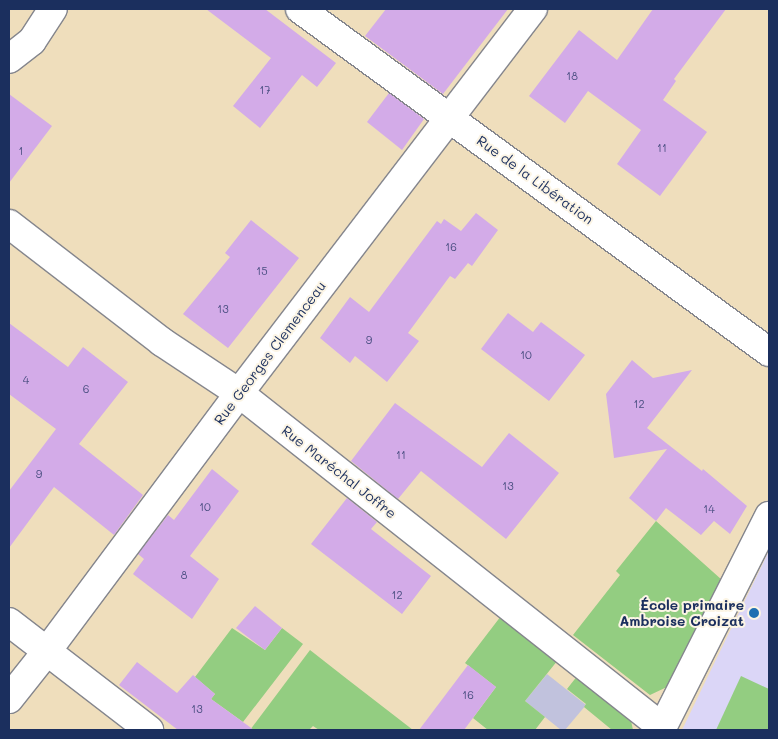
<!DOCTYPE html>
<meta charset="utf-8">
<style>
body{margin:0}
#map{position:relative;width:778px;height:739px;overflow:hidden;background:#efdebc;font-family:Mali,sans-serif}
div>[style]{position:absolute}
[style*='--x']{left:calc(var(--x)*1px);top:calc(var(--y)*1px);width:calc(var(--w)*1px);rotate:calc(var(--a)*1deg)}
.built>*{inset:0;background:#dbd6f7}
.industrial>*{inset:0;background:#c1c2dd}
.green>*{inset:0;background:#93cd81}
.building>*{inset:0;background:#d3abe8}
.roads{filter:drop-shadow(1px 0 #85868d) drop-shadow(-1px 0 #85868d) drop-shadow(0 1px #85868d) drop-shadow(0 -1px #85868d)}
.street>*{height:28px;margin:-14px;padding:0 14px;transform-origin:14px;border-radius:14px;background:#fff}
.dots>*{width:14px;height:14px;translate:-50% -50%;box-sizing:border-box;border:2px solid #fcf5e5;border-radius:50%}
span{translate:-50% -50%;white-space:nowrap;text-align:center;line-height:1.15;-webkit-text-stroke:4px #fcf5e5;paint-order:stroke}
.number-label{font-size:11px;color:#494e80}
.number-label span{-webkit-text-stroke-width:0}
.street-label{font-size:14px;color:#1b2f5e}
.poi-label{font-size:14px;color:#1b2f5e;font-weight:700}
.right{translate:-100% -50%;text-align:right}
.frame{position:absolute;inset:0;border:10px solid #1b2f5e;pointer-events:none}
</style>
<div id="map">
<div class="built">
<div style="clip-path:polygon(769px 551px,769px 730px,682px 730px,709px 674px)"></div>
</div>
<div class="industrial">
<div style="clip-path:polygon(547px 674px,586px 705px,565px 730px,561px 730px,525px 701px)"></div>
</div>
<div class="green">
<div style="clip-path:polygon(656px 521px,722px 580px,669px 686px,650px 695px,573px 635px,620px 575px,616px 571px)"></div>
<div style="clip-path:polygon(501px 616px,558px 660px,525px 701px,545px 717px,535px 730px,488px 730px,473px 718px,496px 687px,465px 663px)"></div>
<div style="clip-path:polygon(232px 628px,265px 650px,282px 628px,303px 644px,243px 722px,211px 699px,215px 694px,195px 677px)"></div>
<div style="clip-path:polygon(310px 650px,347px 679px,413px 730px,319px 730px,313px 726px,309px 730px,250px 730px)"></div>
<div style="clip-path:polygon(578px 675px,630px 716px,633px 730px,612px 730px,584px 707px,586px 704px,567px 689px)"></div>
<div style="clip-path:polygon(741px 676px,769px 689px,769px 730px,716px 730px)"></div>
</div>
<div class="building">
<div style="clip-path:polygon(206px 9px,265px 9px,336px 63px,317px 87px,302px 75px,260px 128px,233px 106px,271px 58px)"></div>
<div style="clip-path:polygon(386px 9px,508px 9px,443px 94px,365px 36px)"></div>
<div style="clip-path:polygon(653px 9px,726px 9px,674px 79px,676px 81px,663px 100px,707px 132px,660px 196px,617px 164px,641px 130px,588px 91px,565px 123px,529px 96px,579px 30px,617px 60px)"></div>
<div style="clip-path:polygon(389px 93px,424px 119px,402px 150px,367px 122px)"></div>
<div style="clip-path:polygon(9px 94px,52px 126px,9px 183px)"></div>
<div style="clip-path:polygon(476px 213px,498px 230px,472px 266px,468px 263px,455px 279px,450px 276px,408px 333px,419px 341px,387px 382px,355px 356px,350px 363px,320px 338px,350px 297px,369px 312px,437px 221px,441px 224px,444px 219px,461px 231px)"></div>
<div style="clip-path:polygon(251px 220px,299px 258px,228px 348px,183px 314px,230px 257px,225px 253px)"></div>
<div style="clip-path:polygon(508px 313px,533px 332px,541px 322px,585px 355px,549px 401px,481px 349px)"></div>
<div style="clip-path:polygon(9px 323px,68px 367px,83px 347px,128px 382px,79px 444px,143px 495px,114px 535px,54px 487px,9px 548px,9px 491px,56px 429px,9px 394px)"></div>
<div style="clip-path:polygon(632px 360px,653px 378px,692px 370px,647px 428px,702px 471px,703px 469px,747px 506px,730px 534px,714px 521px,701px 535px,666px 508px,656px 521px,629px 498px,667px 449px,614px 458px,606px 394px)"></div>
<div style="clip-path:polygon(395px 403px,482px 467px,509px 433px,559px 473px,506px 539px,421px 471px,398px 499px,351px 461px)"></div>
<div style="clip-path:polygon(212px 469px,239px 491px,190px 556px,219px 579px,192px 619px,133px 574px,144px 559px,138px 554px,168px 515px,174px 520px)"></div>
<div style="clip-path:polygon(347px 498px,377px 522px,371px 529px,431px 576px,402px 614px,311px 544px)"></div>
<div style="clip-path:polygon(255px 606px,282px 628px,265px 650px,236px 628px)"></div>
<div style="clip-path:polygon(137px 662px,177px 693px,193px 675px,215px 694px,211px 699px,254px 730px,178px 730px,119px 685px)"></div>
<div style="clip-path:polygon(468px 665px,496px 687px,464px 730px,419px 730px)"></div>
</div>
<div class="roads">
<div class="street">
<div style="--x:300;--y:9;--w:581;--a:36.18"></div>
<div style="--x:9;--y:59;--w:29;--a:-38"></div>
<div style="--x:32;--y:41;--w:38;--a:-57"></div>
<div style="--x:9;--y:224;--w:193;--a:37.6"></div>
<div style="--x:162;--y:342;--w:92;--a:33.5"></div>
<div style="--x:239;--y:393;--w:540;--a:38.31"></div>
<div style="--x:9;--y:622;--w:177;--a:37.6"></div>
<div style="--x:9;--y:699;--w:61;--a:-51.6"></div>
<div style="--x:47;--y:651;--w:322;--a:-53.3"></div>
<div style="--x:239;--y:393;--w:484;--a:-52.6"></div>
<div style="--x:661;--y:730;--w:240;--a:-63.2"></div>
</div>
</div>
<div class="dots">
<div style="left:754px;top:613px;background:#1f6fb2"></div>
</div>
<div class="number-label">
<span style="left:572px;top:76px">18</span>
<span style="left:265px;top:90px">17</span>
<span style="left:662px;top:148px">11</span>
<span style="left:21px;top:151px">1</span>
<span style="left:451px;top:247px">16</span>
<span style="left:262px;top:271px">15</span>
<span style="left:223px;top:309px">13</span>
<span style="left:369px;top:340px">9</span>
<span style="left:526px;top:355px">10</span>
<span style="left:26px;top:380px">4</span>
<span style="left:86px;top:389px">6</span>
<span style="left:639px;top:404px">12</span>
<span style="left:401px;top:455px">11</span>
<span style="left:39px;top:474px">9</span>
<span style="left:508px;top:486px">13</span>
<span style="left:205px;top:507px">10</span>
<span style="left:709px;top:509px">14</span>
<span style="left:184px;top:575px">8</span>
<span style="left:397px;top:595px">12</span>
<span style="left:468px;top:695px">16</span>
<span style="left:197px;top:709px">13</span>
</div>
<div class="street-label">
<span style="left:535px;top:180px;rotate:36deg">Rue de la Libération</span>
<span style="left:270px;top:353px;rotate:-53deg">Rue Georges Clemenceau</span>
<span style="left:339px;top:472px;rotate:38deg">Rue Maréchal Joffre</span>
</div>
<div class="poi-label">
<span class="right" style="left:744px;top:613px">École primaire<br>Ambroise Croizat</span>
</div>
<div class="frame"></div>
</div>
